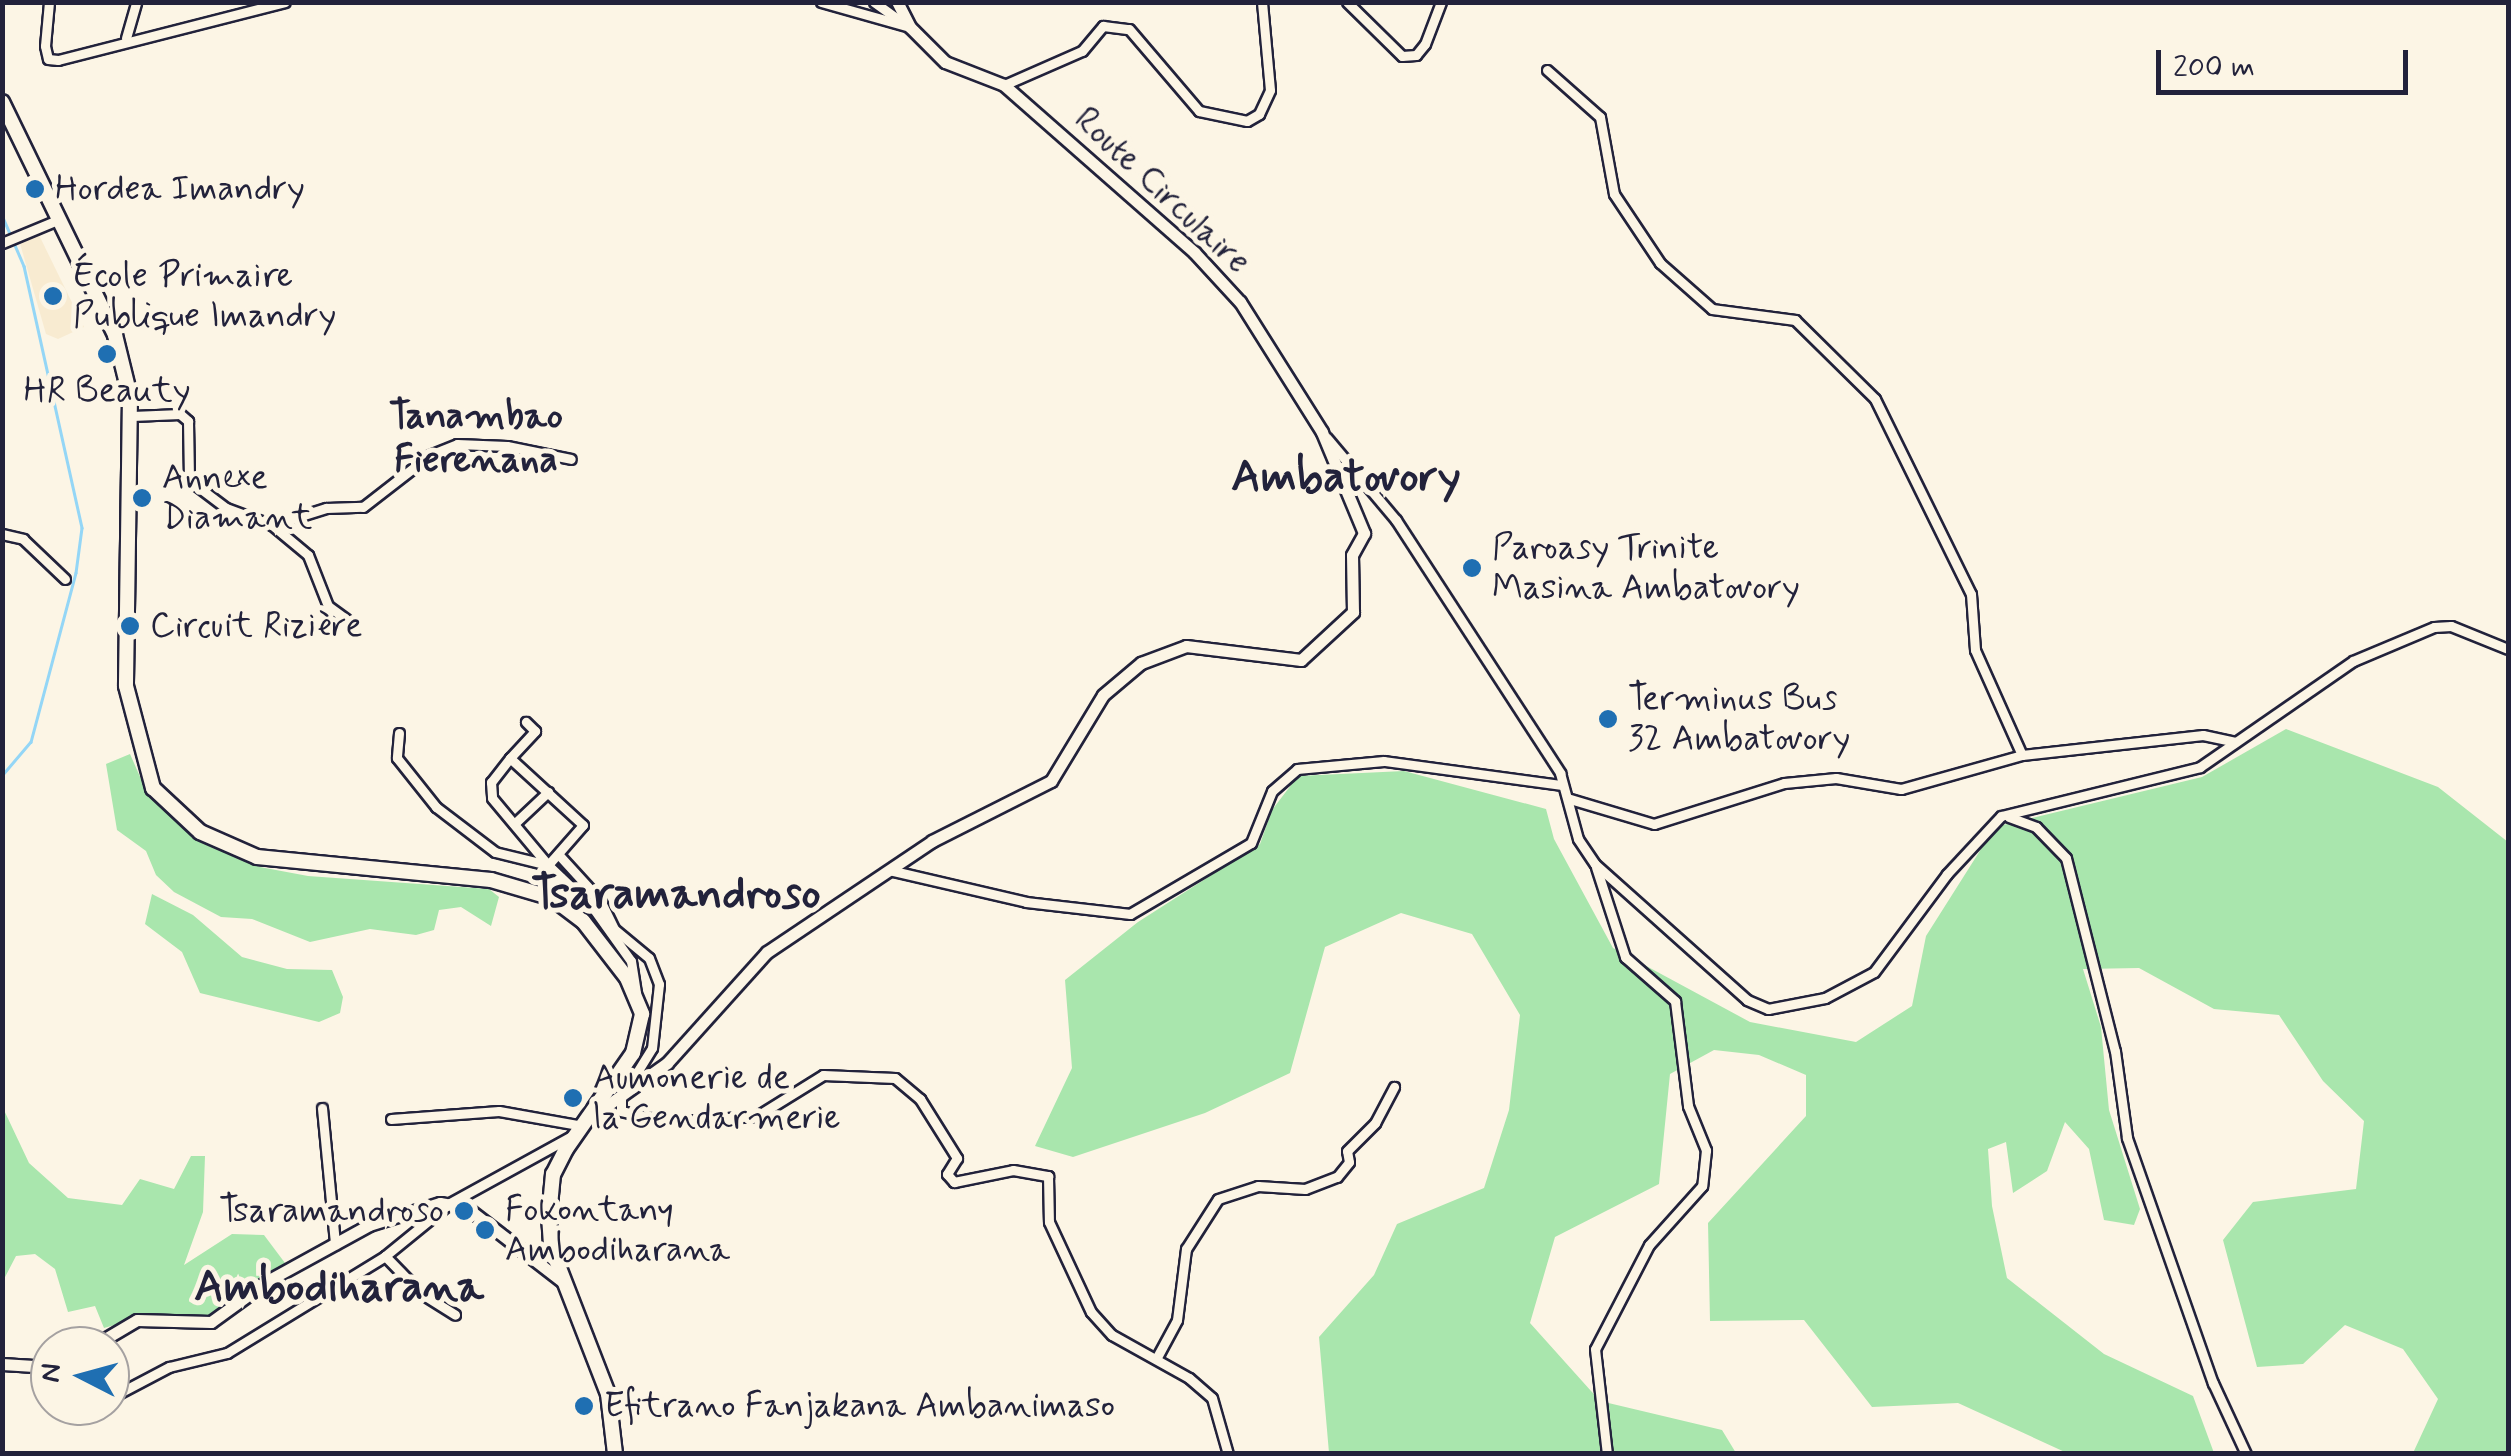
<!DOCTYPE html>
<meta charset="utf-8">
<style>
body{margin:0}
#map{position:relative;width:2511px;height:1456px;overflow:hidden;background:#fcf5e5;font-family:Mynerve,sans-serif}
div>[style]{position:absolute}
[style*='--x']{left:calc(var(--x)*1px);top:calc(var(--y)*1px);width:calc(var(--w)*1px);rotate:calc(var(--a)*1deg)}
.built>*{inset:0;background:#f8ebd1}
.green>*{inset:0;background:#a9e6ad}
.stream>*{height:2.5px;margin:-1.25px;padding:0 1.25px;transform-origin:1.25px;border-radius:1.25px;background:#94d6f6}
.roads{filter:drop-shadow(2px 0 #22223b) drop-shadow(-2px 0 #22223b) drop-shadow(0 2px #22223b) drop-shadow(0 -2px #22223b)}
.minor>*{height:9px;margin:-4.5px;padding:0 4.5px;transform-origin:4.5px;border-radius:4.5px;background:#fcf5e5}
.tertiary>*{height:11px;margin:-5.5px;padding:0 5.5px;transform-origin:5.5px;border-radius:5.5px;background:#fcf5e5}
.primary>*{height:14px;margin:-7px;padding:0 7px;transform-origin:7px;border-radius:7px;background:#fcf5e5}
.dots>*{width:28px;height:28px;translate:-50% -50%;box-sizing:border-box;border:5px solid #fcf5e5;border-radius:50%}
span{translate:-50% -50%;white-space:nowrap;text-align:center;line-height:1.15;-webkit-text-stroke:10px #fcf5e5;paint-order:stroke}
.poi-label{font-size:35px;color:#22223b}
.left{translate:0 -50%;text-align:left}
.right{translate:-100% -50%;text-align:right}
.street-label{font-size:35px;color:#22223b}
.neighbourhood-label{font-size:38px;color:#22223b;font-weight:700}
.district-label{font-size:45px;color:#22223b;font-weight:700}
.frame{position:absolute;inset:0;border:5px solid #22223b;pointer-events:none}
.north{position:absolute;left:30px;top:1326px;width:100px;height:100px;box-sizing:border-box;background:#fcf5e5;border:2px solid #a5a1a1;border-radius:50%;rotate:276deg;font-size:28px;font-weight:700;line-height:40px;text-align:center;color:#22223b}
.north::after{content:'';display:block;margin:auto;width:35px;height:45px;background:#1f6fb2;clip-path:polygon(50% 0,100% 100%,50% 72%,0 100%)}
.scale{position:absolute;left:2156px;top:50px;width:252px;height:45px;box-sizing:border-box;border:5px solid #22223b;border-top:0;padding-left:12px;font-size:30px;line-height:35px;white-space:nowrap;color:#22223b;-webkit-text-stroke:8px #fcf5e5;paint-order:stroke}
</style>
<div id="map">
<div class="built">
<div style="clip-path:polygon(38px 233px,84px 327px,58px 339px,46px 334px,19px 240px)"></div>
</div>
<div class="green">
<div style="clip-path:polygon(2286px 729px,2438px 787px,2508px 842px,2508px 1453px,2413px 1453px,2438px 1399px,2403px 1349px,2345px 1325px,2303px 1364px,2257px 1367px,2223px 1240px,2253px 1202px,2356px 1189px,2364px 1121px,2323px 1081px,2279px 1015px,2214px 1009px,2139px 968px,2083px 969px,2101px 1027px,2109px 1110px,2140px 1209px,2134px 1225px,2104px 1220px,2089px 1149px,2065px 1122px,2047px 1171px,2013px 1193px,2006px 1142px,1988px 1149px,1992px 1206px,2007px 1278px,2104px 1354px,2193px 1396px,2214px 1453px,2067px 1453px,1958px 1403px,1872px 1407px,1804px 1320px,1710px 1321px,1708px 1223px,1806px 1116px,1806px 1075px,1759px 1055px,1714px 1050px,1670px 1074px,1659px 1184px,1555px 1237px,1530px 1323px,1600px 1401px,1722px 1430px,1736px 1453px,1329px 1453px,1319px 1337px,1374px 1275px,1397px 1224px,1484px 1188px,1509px 1110px,1520px 1015px,1472px 934px,1401px 913px,1325px 947px,1290px 1073px,1205px 1113px,1073px 1157px,1035px 1146px,1072px 1068px,1065px 980px,1138px 922px,1260px 844px,1272px 810px,1298px 776px,1404px 771px,1546px 809px,1554px 839px,1613px 948px,1750px 1022px,1856px 1042px,1912px 1006px,1926px 936px,1995px 827px,2202px 777px)"></div>
<div style="clip-path:polygon(130px 754px,145px 788px,189px 834px,218px 849px,260px 867px,308px 876px,489px 889px,499px 897px,491px 926px,461px 907px,439px 910px,434px 930px,416px 935px,370px 929px,310px 942px,252px 919px,221px 917px,174px 892px,156px 875px,146px 851px,117px 830px,106px 764px)"></div>
<div style="clip-path:polygon(152px 894px,193px 915px,242px 957px,287px 969px,332px 970px,343px 997px,340px 1013px,319px 1022px,200px 993px,182px 952px,145px 924px)"></div>
<div style="clip-path:polygon(3px 1108px,29px 1163px,68px 1198px,122px 1205px,140px 1179px,174px 1189px,191px 1156px,205px 1156px,203px 1212px,184px 1265px,232px 1234px,264px 1235px,285px 1263px,219px 1317px,153px 1314px,104px 1328px,95px 1306px,68px 1312px,55px 1269px,35px 1254px,16px 1256px,3px 1281px)"></div>
</div>
<div class="stream">
<div style="--x:2;--y:215;--w:56;--a:66.7"></div>
<div style="--x:24;--y:266;--w:268;--a:77.5"></div>
<div style="--x:82;--y:528;--w:45;--a:97.6"></div>
<div style="--x:76;--y:573;--w:175;--a:104.9"></div>
<div style="--x:31;--y:742;--w:45;--a:130.5"></div>
</div>
<div class="roads">
<div class="minor">
<div style="--x:49;--y:2;--w:44;--a:95.2"></div>
<div style="--x:45;--y:46;--w:13;--a:77"></div>
<div style="--x:48;--y:59;--w:10;--a:6"></div>
<div style="--x:58;--y:60;--w:234;--a:-14.3"></div>
<div style="--x:821;--y:2;--w:92;--a:15.7"></div>
<div style="--x:874;--y:2;--w:31;--a:36"></div>
<div style="--x:1347;--y:2;--w:77;--a:44.5"></div>
<div style="--x:1402;--y:56;--w:14;--a:-4"></div>
<div style="--x:1416;--y:55;--w:14;--a:-51"></div>
<div style="--x:1425;--y:44;--w:45;--a:-69.1"></div>
<div style="--x:126;--y:38;--w:37;--a:-74"></div>
<div style="--x:1547;--y:70;--w:71;--a:41.6"></div>
<div style="--x:1600;--y:117;--w:78;--a:79.7"></div>
<div style="--x:1614;--y:194;--w:83;--a:56.3"></div>
<div style="--x:1660;--y:263;--w:69;--a:41.5"></div>
<div style="--x:1712;--y:309;--w:84;--a:7.5"></div>
<div style="--x:1795;--y:320;--w:112;--a:44.6"></div>
<div style="--x:1875;--y:399;--w:217;--a:63.8"></div>
<div style="--x:1971;--y:594;--w:56;--a:85.9"></div>
<div style="--x:1975;--y:650;--w:115;--a:65.9"></div>
<div style="--x:2022;--y:755;--w:126;--a:164.3"></div>
<div style="--x:1901;--y:789;--w:66;--a:-170.4"></div>
<div style="--x:1836;--y:778;--w:52;--a:174.5"></div>
<div style="--x:1784;--y:783;--w:136;--a:162.5"></div>
<div style="--x:1654;--y:824;--w:88;--a:-163.4"></div>
<div style="--x:1004;--y:85;--w:85;--a:-23.6"></div>
<div style="--x:1082;--y:51;--w:33;--a:-50"></div>
<div style="--x:1103;--y:26;--w:26;--a:7"></div>
<div style="--x:1129;--y:29;--w:108;--a:49.5"></div>
<div style="--x:1199;--y:111;--w:49;--a:11.8"></div>
<div style="--x:1247;--y:121;--w:14;--a:-30"></div>
<div style="--x:1259;--y:114;--w:26;--a:-65"></div>
<div style="--x:1270;--y:90;--w:88;--a:-95.2"></div>
<div style="--x:2;--y:243;--w:63;--a:-22.5"></div>
<div style="--x:132;--y:416;--w:48;--a:-2.4"></div>
<div style="--x:180;--y:414;--w:11;--a:41"></div>
<div style="--x:188;--y:421;--w:59;--a:89"></div>
<div style="--x:189;--y:480;--w:46;--a:37.1"></div>
<div style="--x:226;--y:508;--w:49;--a:20.3"></div>
<div style="--x:272;--y:525;--w:57;--a:-17.5"></div>
<div style="--x:326;--y:508;--w:37;--a:-2"></div>
<div style="--x:363;--y:507;--w:85;--a:-37.8"></div>
<div style="--x:430;--y:455;--w:29;--a:-22"></div>
<div style="--x:457;--y:444;--w:50;--a:2.3"></div>
<div style="--x:507;--y:446;--w:65;--a:11.5"></div>
<div style="--x:1327;--y:438;--w:107;--a:49.9"></div>
<div style="--x:1396;--y:520;--w:302;--a:57"></div>
<div style="--x:1560;--y:773;--w:68;--a:74.7"></div>
<div style="--x:1578;--y:839;--w:30;--a:56"></div>
<div style="--x:1595;--y:864;--w:204;--a:41.8"></div>
<div style="--x:1747;--y:1000;--w:23;--a:23"></div>
<div style="--x:1768;--y:1009;--w:58;--a:-10.9"></div>
<div style="--x:1825;--y:998;--w:55;--a:-28"></div>
<div style="--x:1874;--y:972;--w:122;--a:-53.3"></div>
<div style="--x:1947;--y:874;--w:79;--a:-47"></div>
<div style="--x:2001;--y:816;--w:205;--a:-13.8"></div>
<div style="--x:2200;--y:767;--w:186;--a:-34.7"></div>
<div style="--x:2353;--y:661;--w:88;--a:-22.8"></div>
<div style="--x:2434;--y:627;--w:17;--a:-3"></div>
<div style="--x:2451;--y:626;--w:61;--a:22"></div>
<div style="--x:272;--y:525;--w:47;--a:39.8"></div>
<div style="--x:308;--y:555;--w:55;--a:68.6"></div>
<div style="--x:328;--y:606;--w:22;--a:36"></div>
<div style="--x:2;--y:534;--w:22;--a:13"></div>
<div style="--x:23;--y:539;--w:58;--a:43.6"></div>
<div style="--x:399;--y:733;--w:25;--a:95"></div>
<div style="--x:397;--y:758;--w:63;--a:51.5"></div>
<div style="--x:436;--y:807;--w:74;--a:37.3"></div>
<div style="--x:495;--y:852;--w:55;--a:13.8"></div>
<div style="--x:2022;--y:755;--w:182;--a:-6.3"></div>
<div style="--x:2203;--y:735;--w:33;--a:12"></div>
<div style="--x:510;--y:758;--w:37;--a:-47"></div>
<div style="--x:535;--y:731;--w:13;--a:-135"></div>
<div style="--x:2009;--y:817;--w:29;--a:20"></div>
<div style="--x:2036;--y:827;--w:43;--a:45.9"></div>
<div style="--x:2066;--y:858;--w:199;--a:75.8"></div>
<div style="--x:2115;--y:1051;--w:88;--a:82.1"></div>
<div style="--x:2127;--y:1138;--w:260;--a:70.7"></div>
<div style="--x:2213;--y:1383;--w:78;--a:65.1"></div>
<div style="--x:514;--y:824;--w:47;--a:-43.3"></div>
<div style="--x:558;--y:854;--w:62;--a:47.6"></div>
<div style="--x:600;--y:900;--w:32;--a:64"></div>
<div style="--x:614;--y:929;--w:45;--a:39.6"></div>
<div style="--x:649;--y:958;--w:28;--a:69"></div>
<div style="--x:659;--y:984;--w:64;--a:96.2"></div>
<div style="--x:652;--y:1048;--w:59;--a:121.8"></div>
<div style="--x:621;--y:1098;--w:13;--a:90"></div>
<div style="--x:621;--y:1111;--w:48;--a:13.2"></div>
<div style="--x:668;--y:1122;--w:89;--a:-3.9"></div>
<div style="--x:757;--y:1116;--w:78;--a:-31.8"></div>
<div style="--x:823;--y:1075;--w:72;--a:2.4"></div>
<div style="--x:895;--y:1078;--w:33;--a:40"></div>
<div style="--x:920;--y:1099;--w:70;--a:57.9"></div>
<div style="--x:957;--y:1158;--w:19;--a:122"></div>
<div style="--x:947;--y:1174;--w:11;--a:49"></div>
<div style="--x:954;--y:1182;--w:60;--a:-11.5"></div>
<div style="--x:1013;--y:1170;--w:36;--a:10"></div>
<div style="--x:1048;--y:1176;--w:46;--a:88.8"></div>
<div style="--x:1049;--y:1222;--w:99;--a:65"></div>
<div style="--x:1091;--y:1312;--w:31;--a:48"></div>
<div style="--x:1112;--y:1335;--w:88;--a:29.2"></div>
<div style="--x:1189;--y:1378;--w:30;--a:41"></div>
<div style="--x:1212;--y:1398;--w:58;--a:74.1"></div>
<div style="--x:548;--y:865;--w:53;--a:-48.8"></div>
<div style="--x:583;--y:825;--w:99;--a:-137.5"></div>
<div style="--x:510;--y:758;--w:31;--a:128"></div>
<div style="--x:491;--y:782;--w:16;--a:86"></div>
<div style="--x:492;--y:798;--w:87;--a:50.1"></div>
<div style="--x:548;--y:865;--w:62;--a:43.7"></div>
<div style="--x:593;--y:908;--w:65;--a:54.4"></div>
<div style="--x:631;--y:961;--w:33;--a:81"></div>
<div style="--x:1596;--y:867;--w:95;--a:72.1"></div>
<div style="--x:1625;--y:957;--w:67;--a:41.3"></div>
<div style="--x:1675;--y:1001;--w:106;--a:82.9"></div>
<div style="--x:1688;--y:1106;--w:48;--a:67.8"></div>
<div style="--x:1706;--y:1150;--w:36;--a:96"></div>
<div style="--x:1702;--y:1186;--w:79;--a:131.9"></div>
<div style="--x:1649;--y:1245;--w:117;--a:117.4"></div>
<div style="--x:1595;--y:1349;--w:106;--a:83.5"></div>
<div style="--x:889;--y:870;--w:141;--a:13.1"></div>
<div style="--x:1026;--y:902;--w:105;--a:6.6"></div>
<div style="--x:1130;--y:914;--w:140;--a:-30.4"></div>
<div style="--x:1251;--y:843;--w:56;--a:-68"></div>
<div style="--x:1272;--y:791;--w:33;--a:-41"></div>
<div style="--x:1297;--y:769;--w:87;--a:-5.3"></div>
<div style="--x:1384;--y:761;--w:179;--a:7.7"></div>
<div style="--x:322;--y:1108;--w:137;--a:84.5"></div>
<div style="--x:391;--y:1119;--w:108;--a:-4.2"></div>
<div style="--x:499;--y:1111;--w:85;--a:10.1"></div>
<div style="--x:385;--y:1256;--w:53;--a:45.8"></div>
<div style="--x:422;--y:1294;--w:39;--a:32"></div>
<div style="--x:1156;--y:1359;--w:44;--a:-61.7"></div>
<div style="--x:1177;--y:1320;--w:72;--a:-82.8"></div>
<div style="--x:1186;--y:1249;--w:59;--a:-57.4"></div>
<div style="--x:1218;--y:1199;--w:42;--a:-18"></div>
<div style="--x:1258;--y:1186;--w:47;--a:3.7"></div>
<div style="--x:1305;--y:1189;--w:34;--a:-21"></div>
<div style="--x:1337;--y:1177;--w:19;--a:-51"></div>
<div style="--x:1349;--y:1162;--w:11;--a:-100"></div>
<div style="--x:1347;--y:1151;--w:40;--a:-45"></div>
<div style="--x:1375;--y:1123;--w:41;--a:-62.2"></div>
<div style="--x:110;--y:1398;--w:67;--a:-27.7"></div>
<div style="--x:169;--y:1367;--w:60;--a:-13.6"></div>
<div style="--x:227;--y:1353;--w:185;--a:-31.5"></div>
<div style="--x:385;--y:1256;--w:84;--a:-39.2"></div>
<div style="--x:450;--y:1203;--w:139;--a:-28.8"></div>
<div style="--x:79;--y:1413;--w:18;--a:-22"></div>
</div>
<div class="tertiary">
<div style="--x:595;--y:1114;--w:88;--a:-35.3"></div>
<div style="--x:667;--y:1063;--w:149;--a:-48"></div>
<div style="--x:767;--y:952;--w:199;--a:-33.9"></div>
<div style="--x:932;--y:841;--w:133;--a:-26.8"></div>
<div style="--x:1051;--y:781;--w:100;--a:-58.8"></div>
<div style="--x:1103;--y:695;--w:50;--a:-40.1"></div>
<div style="--x:1141;--y:663;--w:48;--a:-20.7"></div>
<div style="--x:1186;--y:646;--w:116;--a:6.9"></div>
<div style="--x:1301;--y:660;--w:71;--a:-42.7"></div>
<div style="--x:1353;--y:612;--w:57;--a:-91"></div>
<div style="--x:1352;--y:555;--w:25;--a:-61"></div>
<div style="--x:1364;--y:533;--w:109;--a:-112.6"></div>
<div style="--x:1322;--y:432;--w:154;--a:-122.2"></div>
<div style="--x:1240;--y:302;--w:68;--a:-132.6"></div>
<div style="--x:1194;--y:252;--w:253;--a:-138.7"></div>
<div style="--x:1004;--y:85;--w:63;--a:-158.7"></div>
<div style="--x:945;--y:62;--w:49;--a:-135"></div>
<div style="--x:910;--y:27;--w:28;--a:-117"></div>
<div style="--x:93;--y:1346;--w:51;--a:-30.6"></div>
<div style="--x:137;--y:1320;--w:74;--a:1.5"></div>
<div style="--x:211;--y:1322;--w:72;--a:-35.9"></div>
<div style="--x:269;--y:1280;--w:114;--a:-28.8"></div>
<div style="--x:369;--y:1225;--w:74;--a:-17.2"></div>
<div style="--x:440;--y:1203;--w:27;--a:10"></div>
<div style="--x:467;--y:1208;--w:121;--a:37.6"></div>
<div style="--x:2;--y:1364;--w:48;--a:3.6"></div>
</div>
<div class="primary">
<div style="--x:2;--y:102;--w:259;--a:64.1"></div>
<div style="--x:115;--y:335;--w:63;--a:76.2"></div>
<div style="--x:130;--y:396;--w:290;--a:90.8"></div>
<div style="--x:126;--y:686;--w:106;--a:75.2"></div>
<div style="--x:153;--y:788;--w:64;--a:43.1"></div>
<div style="--x:200;--y:832;--w:62;--a:23.7"></div>
<div style="--x:257;--y:857;--w:235;--a:5.6"></div>
<div style="--x:491;--y:880;--w:64;--a:16.4"></div>
<div style="--x:552;--y:898;--w:39;--a:37"></div>
<div style="--x:583;--y:921;--w:72;--a:52.3"></div>
<div style="--x:627;--y:978;--w:39;--a:67"></div>
<div style="--x:642;--y:1014;--w:40;--a:103"></div>
<div style="--x:633;--y:1053;--w:117;--a:124.9"></div>
<div style="--x:566;--y:1149;--w:28;--a:117"></div>
<div style="--x:553;--y:1174;--w:42;--a:95.4"></div>
<div style="--x:549;--y:1216;--w:31;--a:86"></div>
<div style="--x:551;--y:1247;--w:158;--a:68.8"></div>
<div style="--x:608;--y:1394;--w:60;--a:83.3"></div>
</div>
</div>
<div class="dots">
<div style="left:35px;top:189px;background:#1f6fb2"></div>
<div style="left:53px;top:296px;background:#1f6fb2"></div>
<div style="left:107px;top:354px;background:#1f6fb2"></div>
<div style="left:142px;top:498px;background:#1f6fb2"></div>
<div style="left:1472px;top:568px;background:#1f6fb2"></div>
<div style="left:130px;top:626px;background:#1f6fb2"></div>
<div style="left:1608px;top:719px;background:#1f6fb2"></div>
<div style="left:573px;top:1098px;background:#1f6fb2"></div>
<div style="left:464px;top:1211px;background:#1f6fb2"></div>
<div style="left:485px;top:1230px;background:#1f6fb2"></div>
<div style="left:584px;top:1406px;background:#1f6fb2"></div>
</div>
<div class="poi-label">
<span class="left" style="left:55px;top:189px">Hordea Imandry</span>
<span class="left" style="left:73px;top:296px">École Primaire<br>Publique Imandry</span>
<span style="left:107px;top:391px">HR Beauty</span>
<span class="left" style="left:162px;top:498px">Annexe<br>Diamant</span>
<span class="left" style="left:1492px;top:568px">Paroasy Trinite<br>Masina Ambatovory</span>
<span class="left" style="left:150px;top:626px">Circuit Rizière</span>
<span class="left" style="left:1628px;top:719px">Terminus Bus<br>32 Ambatovory</span>
<span class="left" style="left:593px;top:1098px">Aumonerie de<br>la Gendarmerie</span>
<span class="left" style="left:505px;top:1230px">Fokontany<br>Ambodiharana</span>
<span class="right" style="left:444px;top:1211px">Tsaramandroso</span>
<span class="left" style="left:604px;top:1406px">Efitrano Fanjakana Ambanimaso</span>
</div>
<div class="street-label">
<span style="left:1162px;top:191px;rotate:43deg">Route Circulaire</span>
</div>
<div class="neighbourhood-label">
<span style="left:476px;top:439px">Tanambao<br>Fierenana</span>
</div>
<div class="district-label">
<span style="left:1346px;top:478px">Ambatovory</span>
<span style="left:676px;top:895px">Tsaramandroso</span>
<span style="left:339px;top:1288px">Ambodiharana</span>
</div>
<div class="frame"></div>
<div class="north">N</div>
<div class="scale">200 m</div>
</div>
